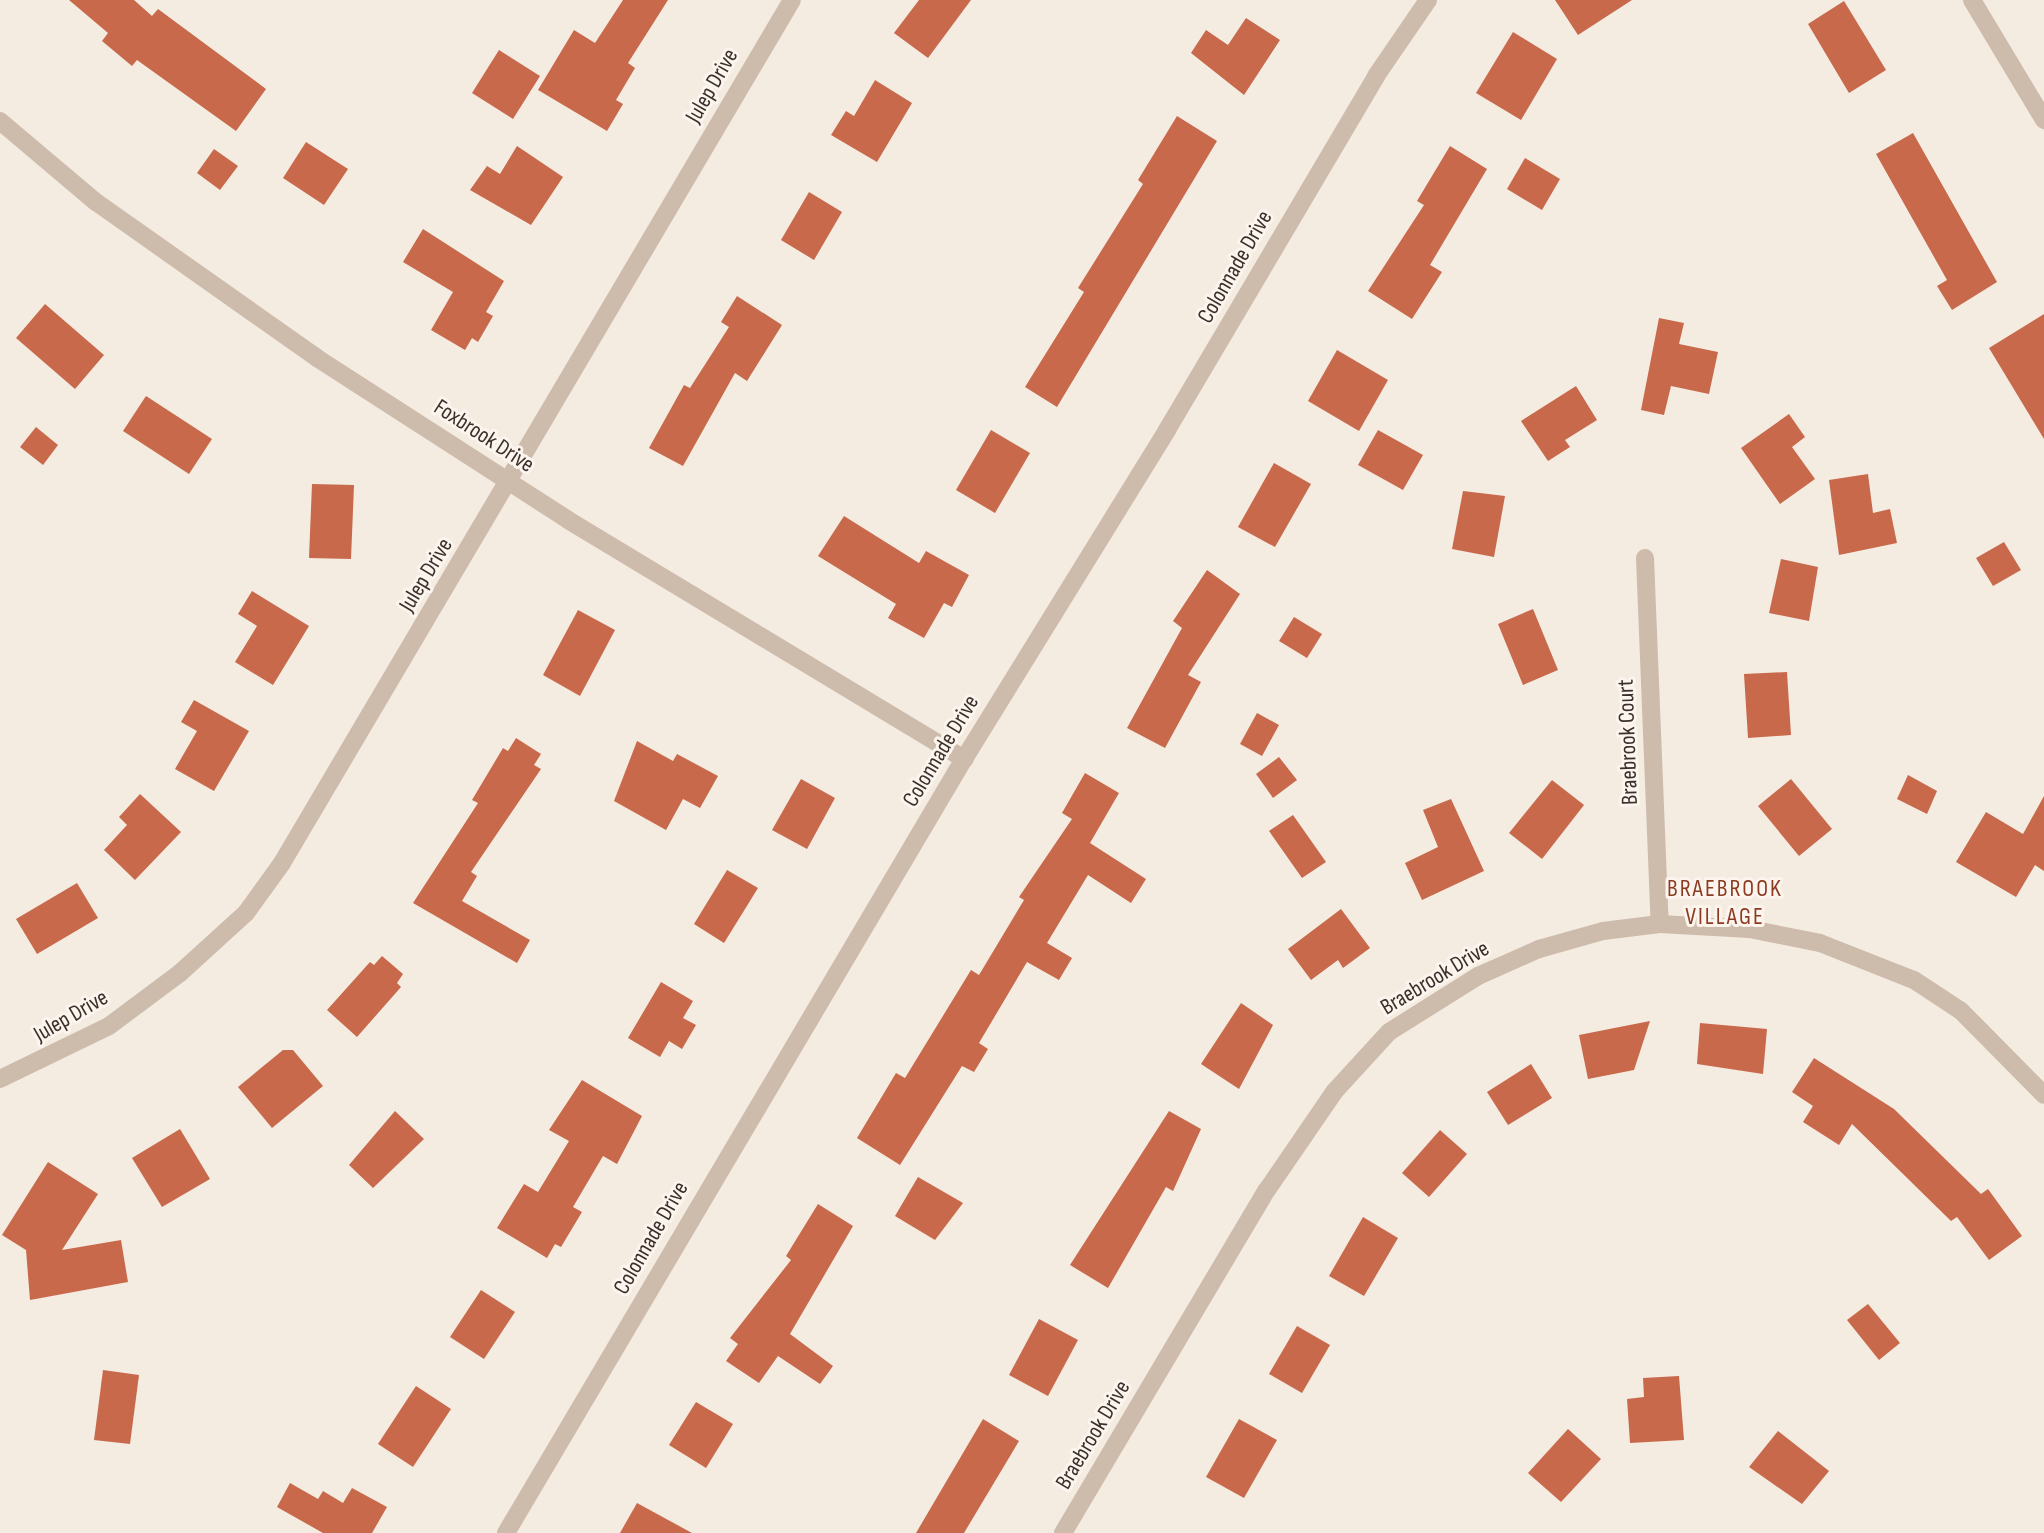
<!DOCTYPE html>
<style>
body{margin:0}
#map{position:relative;width:2044px;height:1533px;overflow:hidden;background:#f4ebe1;font-family:"Sofia Sans Condensed",sans-serif}
div>[style]{position:absolute}
[style*='--x']{left:calc(var(--x)*1px);top:calc(var(--y)*1px);width:calc(var(--w)*1px);rotate:calc(var(--a)*1deg)}
.building>*{inset:0;background:#c8694b}
.minor>*{height:18px;margin:-9px;padding:0 9px;transform-origin:9px;border-radius:9px;background:#cdbbac}
.tertiary>*{height:18px;margin:-9px;padding:0 9px;transform-origin:9px;border-radius:9px;background:#cdbbac}
span{translate:-50% -50%;white-space:nowrap;text-align:center;line-height:1.15;-webkit-text-stroke:6px #fbf5ee;paint-order:stroke}
.street-label{font-size:23px;color:#3b302b}
.neighbourhood-label{font-size:24px;color:#8c3b22;letter-spacing:2px}
</style>
<div id="map">
<div class="building">
<div style="clip-path:polygon(69px 0,134px 0,152px 16px,158px 9px,266px 89px,236px 131px,137px 60px,132px 66px,102px 41px,108px 33px)"></div>
<div style="clip-path:polygon(623px 0,668px 0,628px 63px,635px 68px,616px 100px,623px 104px,607px 131px,538px 90px,574px 30px,595px 43px)"></div>
<div style="clip-path:polygon(919px 0,971px 0,928px 58px,894px 33px)"></div>
<div style="clip-path:polygon(1555px 0,1632px 0,1578px 35px)"></div>
<div style="clip-path:polygon(1844px 1px,1886px 70px,1849px 93px,1808px 24px)"></div>
<div style="clip-path:polygon(1246px 18px,1280px 40px,1244px 95px,1191px 53px,1206px 30px,1228px 45px)"></div>
<div style="clip-path:polygon(1513px 32px,1557px 59px,1521px 120px,1476px 93px)"></div>
<div style="clip-path:polygon(499px 50px,540px 76px,513px 119px,472px 93px)"></div>
<div style="clip-path:polygon(875px 80px,912px 103px,877px 162px,831px 135px,846px 111px,854px 116px)"></div>
<div style="clip-path:polygon(1177px 116px,1217px 141px,1057px 407px,1025px 387px,1084px 292px,1078px 288px,1143px 184px,1138px 180px)"></div>
<div style="clip-path:polygon(1913px 133px,1997px 282px,1952px 310px,1937px 286px,1947px 280px,1876px 154px)"></div>
<div style="clip-path:polygon(306px 142px,348px 169px,324px 205px,283px 178px)"></div>
<div style="clip-path:polygon(517px 146px,563px 177px,531px 225px,470px 190px,487px 166px,500px 174px)"></div>
<div style="clip-path:polygon(1450px 146px,1487px 169px,1430px 265px,1442px 272px,1412px 319px,1368px 291px,1424px 205px,1417px 201px)"></div>
<div style="clip-path:polygon(214px 149px,238px 166px,220px 190px,197px 173px)"></div>
<div style="clip-path:polygon(1525px 158px,1560px 179px,1542px 210px,1507px 189px)"></div>
<div style="clip-path:polygon(809px 192px,842px 212px,814px 260px,781px 240px)"></div>
<div style="clip-path:polygon(423px 229px,504px 281px,486px 312px,493px 316px,478px 342px,472px 338px,465px 350px,431px 330px,453px 292px,403px 262px)"></div>
<div style="clip-path:polygon(737px 296px,782px 325px,747px 381px,735px 373px,683px 466px,649px 448px,684px 385px,690px 388px,729px 327px,721px 322px)"></div>
<div style="clip-path:polygon(45px 304px,104px 355px,75px 389px,16px 338px)"></div>
<div style="clip-path:polygon(2044px 314px,2044px 439px,1989px 348px)"></div>
<div style="clip-path:polygon(1659px 318px,1684px 323px,1679px 344px,1718px 352px,1709px 394px,1671px 386px,1664px 415px,1641px 410px)"></div>
<div style="clip-path:polygon(1337px 350px,1388px 380px,1359px 431px,1308px 401px)"></div>
<div style="clip-path:polygon(1576px 386px,1597px 420px,1565px 440px,1570px 447px,1548px 461px,1521px 421px)"></div>
<div style="clip-path:polygon(146px 396px,212px 439px,189px 474px,123px 431px)"></div>
<div style="clip-path:polygon(1789px 414px,1805px 437px,1792px 447px,1815px 479px,1780px 504px,1741px 448px)"></div>
<div style="clip-path:polygon(36px 427px,58px 445px,43px 465px,20px 447px)"></div>
<div style="clip-path:polygon(991px 430px,1030px 453px,995px 513px,956px 490px)"></div>
<div style="clip-path:polygon(1378px 430px,1423px 455px,1403px 490px,1358px 465px)"></div>
<div style="clip-path:polygon(1274px 463px,1311px 484px,1275px 547px,1238px 527px)"></div>
<div style="clip-path:polygon(1868px 474px,1873px 513px,1890px 509px,1897px 543px,1839px 555px,1829px 480px)"></div>
<div style="clip-path:polygon(312px 484px,354px 485px,351px 559px,309px 558px)"></div>
<div style="clip-path:polygon(1463px 491px,1505px 496px,1494px 557px,1452px 549px)"></div>
<div style="clip-path:polygon(844px 516px,919px 563px,926px 551px,969px 575px,952px 607px,944px 603px,924px 638px,888px 618px,896px 604px,818px 556px)"></div>
<div style="clip-path:polygon(2004px 542px,2021px 570px,1993px 586px,1976px 558px)"></div>
<div style="clip-path:polygon(1781px 559px,1818px 567px,1809px 621px,1769px 613px)"></div>
<div style="clip-path:polygon(1207px 570px,1240px 594px,1188px 675px,1201px 682px,1165px 748px,1127px 728px,1182px 628px,1173px 621px)"></div>
<div style="clip-path:polygon(252px 591px,309px 626px,273px 685px,235px 662px,257px 626px,238px 614px)"></div>
<div style="clip-path:polygon(1533px 609px,1558px 670px,1523px 685px,1498px 624px)"></div>
<div style="clip-path:polygon(578px 610px,615px 630px,580px 696px,543px 675px)"></div>
<div style="clip-path:polygon(1294px 617px,1322px 634px,1307px 658px,1279px 641px)"></div>
<div style="clip-path:polygon(1787px 672px,1791px 735px,1748px 738px,1744px 674px)"></div>
<div style="clip-path:polygon(194px 700px,249px 731px,214px 791px,175px 769px,197px 731px,181px 722px)"></div>
<div style="clip-path:polygon(1257px 713px,1279px 725px,1262px 756px,1240px 744px)"></div>
<div style="clip-path:polygon(516px 738px,541px 754px,534px 765px,541px 769px,471px 872px,477px 876px,462px 901px,530px 940px,517px 963px,413px 903px,478px 803px,472px 800px,503px 748px,508px 751px)"></div>
<div style="clip-path:polygon(637px 741px,673px 761px,677px 754px,718px 776px,700px 808px,683px 799px,666px 830px,614px 801px)"></div>
<div style="clip-path:polygon(1279px 757px,1297px 780px,1273px 798px,1256px 774px)"></div>
<div style="clip-path:polygon(1085px 773px,1119px 793px,1090px 843px,1146px 879px,1131px 903px,1088px 875px,1047px 943px,1072px 958px,1059px 980px,1027px 962px,979px 1043px,988px 1049px,974px 1072px,962px 1066px,900px 1165px,857px 1138px,896px 1073px,905px 1078px,971px 970px,979px 975px,1024px 900px,1019px 897px,1072px 819px,1062px 813px)"></div>
<div style="clip-path:polygon(1908px 775px,1937px 791px,1927px 814px,1897px 799px)"></div>
<div style="clip-path:polygon(801px 779px,835px 798px,807px 849px,772px 830px)"></div>
<div style="clip-path:polygon(1791px 779px,1832px 829px,1799px 856px,1758px 806px)"></div>
<div style="clip-path:polygon(1552px 780px,1584px 805px,1542px 859px,1509px 833px)"></div>
<div style="clip-path:polygon(140px 794px,181px 832px,135px 880px,104px 850px,127px 825px,119px 817px)"></div>
<div style="clip-path:polygon(2044px 796px,2044px 871px,2035px 865px,2016px 897px,1956px 862px,1986px 812px,2023px 834px)"></div>
<div style="clip-path:polygon(1451px 799px,1484px 871px,1422px 900px,1405px 863px,1438px 847px,1423px 810px)"></div>
<div style="clip-path:polygon(1293px 815px,1326px 862px,1302px 878px,1269px 831px)"></div>
<div style="clip-path:polygon(727px 870px,758px 888px,724px 943px,694px 924px)"></div>
<div style="clip-path:polygon(77px 883px,98px 918px,37px 954px,16px 919px)"></div>
<div style="clip-path:polygon(1341px 909px,1370px 948px,1343px 968px,1338px 960px,1311px 980px,1288px 949px)"></div>
<div style="clip-path:polygon(382px 956px,403px 974px,397px 983px,401px 987px,357px 1037px,327px 1010px,370px 962px,374px 965px)"></div>
<div style="clip-path:polygon(661px 982px,693px 1001px,683px 1018px,696px 1025px,682px 1049px,669px 1041px,660px 1057px,628px 1038px)"></div>
<div style="clip-path:polygon(1241px 1003px,1273px 1025px,1239px 1089px,1201px 1064px)"></div>
<div style="clip-path:polygon(1650px 1021px,1634px 1070px,1588px 1079px,1579px 1035px)"></div>
<div style="clip-path:polygon(1700px 1023px,1767px 1029px,1763px 1074px,1697px 1064px)"></div>
<div style="clip-path:polygon(283px 1050px,293px 1050px,323px 1086px,272px 1128px,238px 1087px)"></div>
<div style="clip-path:polygon(1814px 1058px,1894px 1109px,1981px 1194px,1988px 1189px,2022px 1236px,1989px 1260px,1957px 1217px,1951px 1221px,1852px 1124px,1839px 1145px,1803px 1122px,1813px 1106px,1792px 1092px)"></div>
<div style="clip-path:polygon(1531px 1064px,1552px 1098px,1508px 1125px,1487px 1092px)"></div>
<div style="clip-path:polygon(582px 1080px,642px 1116px,617px 1164px,603px 1156px,573px 1207px,582px 1212px,561px 1247px,555px 1244px,547px 1258px,497px 1228px,524px 1184px,538px 1192px,569px 1141px,549px 1130px)"></div>
<div style="clip-path:polygon(395px 1111px,424px 1139px,373px 1188px,349px 1165px)"></div>
<div style="clip-path:polygon(1169px 1111px,1201px 1129px,1173px 1191px,1166px 1187px,1108px 1288px,1070px 1265px)"></div>
<div style="clip-path:polygon(180px 1129px,210px 1179px,162px 1207px,132px 1158px)"></div>
<div style="clip-path:polygon(1440px 1130px,1467px 1154px,1429px 1197px,1402px 1173px)"></div>
<div style="clip-path:polygon(48px 1162px,98px 1194px,62px 1250px,121px 1240px,128px 1282px,30px 1300px,26px 1250px,2px 1235px)"></div>
<div style="clip-path:polygon(918px 1177px,963px 1203px,935px 1240px,895px 1216px)"></div>
<div style="clip-path:polygon(818px 1204px,853px 1226px,790px 1334px,833px 1366px,820px 1384px,778px 1356px,759px 1383px,726px 1361px,738px 1344px,730px 1338px,791px 1260px,786px 1256px)"></div>
<div style="clip-path:polygon(1363px 1217px,1398px 1238px,1364px 1296px,1329px 1276px)"></div>
<div style="clip-path:polygon(481px 1290px,515px 1312px,484px 1359px,450px 1337px)"></div>
<div style="clip-path:polygon(1868px 1304px,1900px 1343px,1879px 1360px,1847px 1320px)"></div>
<div style="clip-path:polygon(1039px 1319px,1078px 1340px,1048px 1396px,1009px 1375px)"></div>
<div style="clip-path:polygon(1297px 1326px,1330px 1345px,1302px 1393px,1269px 1374px)"></div>
<div style="clip-path:polygon(103px 1370px,139px 1375px,130px 1444px,94px 1440px)"></div>
<div style="clip-path:polygon(1679px 1376px,1684px 1440px,1630px 1443px,1627px 1399px,1644px 1397px,1643px 1378px)"></div>
<div style="clip-path:polygon(416px 1386px,451px 1409px,413px 1467px,378px 1444px)"></div>
<div style="clip-path:polygon(696px 1402px,733px 1424px,706px 1468px,669px 1445px)"></div>
<div style="clip-path:polygon(983px 1419px,1019px 1441px,964px 1533px,916px 1533px)"></div>
<div style="clip-path:polygon(1239px 1419px,1277px 1440px,1244px 1498px,1206px 1477px)"></div>
<div style="clip-path:polygon(1568px 1429px,1601px 1459px,1561px 1502px,1528px 1473px)"></div>
<div style="clip-path:polygon(1778px 1431px,1829px 1471px,1802px 1504px,1749px 1467px)"></div>
<div style="clip-path:polygon(290px 1483px,318px 1499px,323px 1491px,343px 1503px,352px 1488px,387px 1507px,372px 1533px,323px 1533px,277px 1507px)"></div>
<div style="clip-path:polygon(637px 1503px,692px 1533px,620px 1533px)"></div>
</div>
<div class="minor">
<div style="--x:0;--y:121;--w:126;--a:40.2"></div>
<div style="--x:96;--y:202;--w:271;--a:35.2"></div>
<div style="--x:317;--y:358;--w:299;--a:32.8"></div>
<div style="--x:568;--y:520;--w:463;--a:31.1"></div>
<div style="--x:1645;--y:558;--w:366;--a:87.7"></div>
<div style="--x:0;--y:1079;--w:121;--a:-25.9"></div>
<div style="--x:109;--y:1026;--w:89;--a:-36.7"></div>
<div style="--x:180;--y:973;--w:89;--a:-42.3"></div>
<div style="--x:246;--y:913;--w:62;--a:-54.2"></div>
<div style="--x:282;--y:863;--w:1002;--a:-59.42"></div>
<div style="--x:506;--y:1533;--w:899;--a:-59.39"></div>
<div style="--x:964;--y:759;--w:387;--a:-58.3"></div>
<div style="--x:1167;--y:430;--w:411;--a:-59.4"></div>
<div style="--x:1376;--y:76;--w:92;--a:-55.6"></div>
<div style="--x:1063;--y:1533;--w:399;--a:-59.3"></div>
<div style="--x:1267;--y:1190;--w:119;--a:-55.6"></div>
<div style="--x:1334;--y:1092;--w:81;--a:-47.5"></div>
<div style="--x:1389;--y:1032;--w:105;--a:-32.2"></div>
<div style="--x:1478;--y:976;--w:67;--a:-23.9"></div>
<div style="--x:1539;--y:949;--w:66;--a:-15.7"></div>
<div style="--x:1603;--y:931;--w:57;--a:-7"></div>
<div style="--x:1660;--y:924;--w:90;--a:3.2"></div>
<div style="--x:1750;--y:929;--w:71;--a:11.3"></div>
<div style="--x:1820;--y:943;--w:101;--a:21.5"></div>
<div style="--x:1914;--y:980;--w:56;--a:33.4"></div>
<div style="--x:1961;--y:1011;--w:118;--a:45.3"></div>
</div>
<div class="tertiary">
<div style="--x:1972;--y:0;--w:140;--a:59"></div>
</div>
<div class="street-label">
<span style="left:712px;top:86px;rotate:-60deg">Julep Drive</span>
<span style="left:1235px;top:267px;rotate:-60deg">Colonnade Drive</span>
<span style="left:484px;top:436px;rotate:33deg">Foxbrook Drive</span>
<span style="left:426px;top:575px;rotate:-59deg">Julep Drive</span>
<span style="left:1628px;top:742px;rotate:-92deg">Braebrook Court</span>
<span style="left:941px;top:751px;rotate:-59deg">Colonnade Drive</span>
<span style="left:1435px;top:978px;rotate:-31deg">Braebrook Drive</span>
<span style="left:71px;top:1016px;rotate:-30deg">Julep Drive</span>
<span style="left:651px;top:1238px;rotate:-60deg">Colonnade Drive</span>
<span style="left:1093px;top:1435px;rotate:-59deg">Braebrook Drive</span>
</div>
<div class="neighbourhood-label">
<span style="left:1725px;top:903px">BRAEBROOK<br>VILLAGE</span>
</div>
</div>
